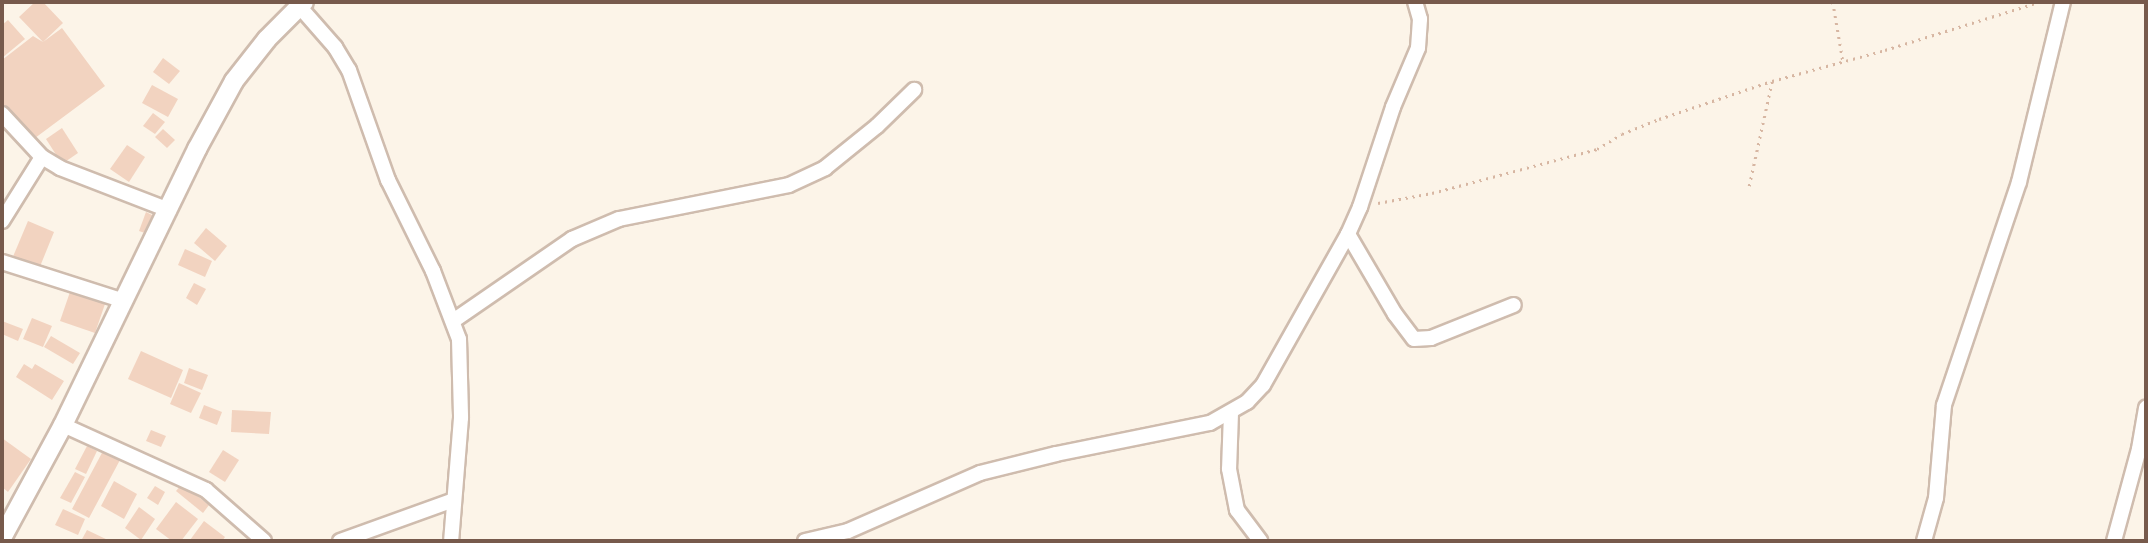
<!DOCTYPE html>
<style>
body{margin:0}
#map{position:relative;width:2148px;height:543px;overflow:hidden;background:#fcf4e8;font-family:Rubik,sans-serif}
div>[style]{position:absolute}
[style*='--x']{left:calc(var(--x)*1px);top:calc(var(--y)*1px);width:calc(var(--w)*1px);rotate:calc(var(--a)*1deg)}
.building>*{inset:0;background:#f2d3c0}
.path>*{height:2.5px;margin-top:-1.25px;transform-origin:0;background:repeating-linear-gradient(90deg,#d7b6a2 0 2px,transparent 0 7px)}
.roads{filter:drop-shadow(2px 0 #cfbcae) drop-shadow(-2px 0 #cfbcae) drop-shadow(0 2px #cfbcae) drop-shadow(0 -2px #cfbcae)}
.minor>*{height:14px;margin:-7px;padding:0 7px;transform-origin:7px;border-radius:7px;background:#fff}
.tertiary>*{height:18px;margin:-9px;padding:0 9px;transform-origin:9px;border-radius:9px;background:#fff}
span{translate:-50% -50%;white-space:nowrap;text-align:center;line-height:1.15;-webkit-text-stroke:6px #fff8ef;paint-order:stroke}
.frame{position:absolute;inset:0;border:4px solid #775a4c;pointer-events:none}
</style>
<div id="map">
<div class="building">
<div style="clip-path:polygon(35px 2px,43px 2px,63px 23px,43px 42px,62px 28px,105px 86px,31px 141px,2px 103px,2px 60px,33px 36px,43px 42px,19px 17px)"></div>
<div style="clip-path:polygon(8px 20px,25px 39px,2px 58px,2px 25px)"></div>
<div style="clip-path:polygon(163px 58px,180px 71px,169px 84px,153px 72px)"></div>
<div style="clip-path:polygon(152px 85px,178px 99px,168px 117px,142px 103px)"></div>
<div style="clip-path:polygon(153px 113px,165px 122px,155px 134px,143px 126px)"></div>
<div style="clip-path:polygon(62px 128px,78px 153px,62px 164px,46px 139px)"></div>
<div style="clip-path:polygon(163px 129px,175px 140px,167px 148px,155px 137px)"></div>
<div style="clip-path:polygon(127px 145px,145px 157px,129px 182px,110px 169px)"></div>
<div style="clip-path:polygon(146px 212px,154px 216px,148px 234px,139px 231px)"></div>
<div style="clip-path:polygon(28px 221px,54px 232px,39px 269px,12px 259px)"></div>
<div style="clip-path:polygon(206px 228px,227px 246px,215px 261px,194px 243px)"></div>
<div style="clip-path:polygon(185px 249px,212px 261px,205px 277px,178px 265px)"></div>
<div style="clip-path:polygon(194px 283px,206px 289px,197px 305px,186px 298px)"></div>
<div style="clip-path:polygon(70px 292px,105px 304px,95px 333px,60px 321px)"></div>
<div style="clip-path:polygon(32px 318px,52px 326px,43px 347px,23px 339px)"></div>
<div style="clip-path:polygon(2px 321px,23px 329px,18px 341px,2px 334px)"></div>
<div style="clip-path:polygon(51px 336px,80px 353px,73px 364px,44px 347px)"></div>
<div style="clip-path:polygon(141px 351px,183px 370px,171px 398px,128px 379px)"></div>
<div style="clip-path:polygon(24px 364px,32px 369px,35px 364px,64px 381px,52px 400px,16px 377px)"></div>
<div style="clip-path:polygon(189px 368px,208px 375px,202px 390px,184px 383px)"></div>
<div style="clip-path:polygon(179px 383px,201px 393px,191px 413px,170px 404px)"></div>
<div style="clip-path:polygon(204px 405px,222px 412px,217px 425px,199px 418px)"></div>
<div style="clip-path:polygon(232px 410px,271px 412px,269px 434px,231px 432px)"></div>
<div style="clip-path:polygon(151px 430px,166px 436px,161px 447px,146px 441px)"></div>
<div style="clip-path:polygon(2px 438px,31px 459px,8px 492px,2px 487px)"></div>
<div style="clip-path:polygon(87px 446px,97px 451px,86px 474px,75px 469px)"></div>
<div style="clip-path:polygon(223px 450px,239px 460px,225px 482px,209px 472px)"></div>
<div style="clip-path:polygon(103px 451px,120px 460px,89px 518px,72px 509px)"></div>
<div style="clip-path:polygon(75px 472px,85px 477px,71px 503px,60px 498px)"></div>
<div style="clip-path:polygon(114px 481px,137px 494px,124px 519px,101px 506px)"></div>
<div style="clip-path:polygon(182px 484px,209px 505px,203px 513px,176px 491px)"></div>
<div style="clip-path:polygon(155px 486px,165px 492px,158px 505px,147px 498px)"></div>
<div style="clip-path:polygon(176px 502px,198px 519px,181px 541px,172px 541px,156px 529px)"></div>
<div style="clip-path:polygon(139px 507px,155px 519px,141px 540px,125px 528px)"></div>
<div style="clip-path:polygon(63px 509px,85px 519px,78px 535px,55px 525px)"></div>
<div style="clip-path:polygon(204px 521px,225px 537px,222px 541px,190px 540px)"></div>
<div style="clip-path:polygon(87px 530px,110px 541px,81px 541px)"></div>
</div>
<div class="path">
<div style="--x:1833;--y:2;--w:60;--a:80.4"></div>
<div style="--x:1749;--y:186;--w:107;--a:-77.6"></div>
<div style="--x:1378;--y:203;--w:55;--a:-10.5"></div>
<div style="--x:1432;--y:193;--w:171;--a:-14.9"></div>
<div style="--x:1597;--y:149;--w:29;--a:-31"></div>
<div style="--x:1622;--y:134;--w:40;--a:-22"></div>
<div style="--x:1659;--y:119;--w:119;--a:-18.6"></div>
<div style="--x:1772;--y:81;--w:117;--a:-15.3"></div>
<div style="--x:1885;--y:50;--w:161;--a:-17.3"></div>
</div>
<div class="roads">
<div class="minor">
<div style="--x:299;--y:6;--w:55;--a:48.7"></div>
<div style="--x:335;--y:47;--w:27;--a:59"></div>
<div style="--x:349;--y:70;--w:117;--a:70.5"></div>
<div style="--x:388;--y:180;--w:102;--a:63.7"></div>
<div style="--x:433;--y:271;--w:73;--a:69.1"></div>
<div style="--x:459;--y:339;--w:79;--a:88.5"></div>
<div style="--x:461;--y:418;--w:123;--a:94.6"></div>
<div style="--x:2;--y:114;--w:59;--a:47.1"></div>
<div style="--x:42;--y:157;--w:21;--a:31"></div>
<div style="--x:60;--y:168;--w:117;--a:21.1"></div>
<div style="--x:2;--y:221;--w:75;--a:-58"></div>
<div style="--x:1348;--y:234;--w:93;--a:59.6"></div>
<div style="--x:1395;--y:314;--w:31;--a:53"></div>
<div style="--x:1414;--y:339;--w:17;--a:-3"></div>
<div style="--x:1431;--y:338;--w:89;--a:-21.7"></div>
<div style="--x:2;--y:262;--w:128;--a:17.7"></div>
<div style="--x:453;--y:321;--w:145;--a:-34.6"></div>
<div style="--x:572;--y:239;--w:51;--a:-23.1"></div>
<div style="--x:619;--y:219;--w:173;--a:-11.3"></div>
<div style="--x:789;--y:185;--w:40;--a:-25"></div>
<div style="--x:825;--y:168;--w:67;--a:-38.9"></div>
<div style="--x:877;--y:126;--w:52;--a:-44.2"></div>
<div style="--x:1231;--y:413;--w:56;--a:92"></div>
<div style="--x:1229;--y:469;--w:42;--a:79"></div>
<div style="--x:1237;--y:510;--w:39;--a:53"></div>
<div style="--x:63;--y:425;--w:157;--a:24.4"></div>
<div style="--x:206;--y:490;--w:77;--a:41.3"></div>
<div style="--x:340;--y:541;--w:121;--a:-19.8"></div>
<div style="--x:805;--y:541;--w:44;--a:-13.1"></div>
<div style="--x:848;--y:531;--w:144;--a:-23.7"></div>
<div style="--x:980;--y:473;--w:78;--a:-14"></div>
<div style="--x:1056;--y:454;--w:157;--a:-11.4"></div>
<div style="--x:1210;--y:423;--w:43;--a:-29.6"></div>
<div style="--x:1247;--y:402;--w:23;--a:-47"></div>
<div style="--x:1263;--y:385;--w:173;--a:-60.6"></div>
<div style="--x:1348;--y:234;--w:30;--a:-66"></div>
<div style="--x:1360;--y:207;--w:105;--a:-71.7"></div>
<div style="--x:1393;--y:107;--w:64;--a:-67"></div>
<div style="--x:1418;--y:48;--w:29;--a:-86"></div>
<div style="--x:1420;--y:19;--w:18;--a:-106"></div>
<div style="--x:1924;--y:541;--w:45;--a:-74.4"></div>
<div style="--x:1936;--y:498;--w:93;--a:-85.1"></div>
<div style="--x:1944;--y:405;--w:235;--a:-71.4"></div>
<div style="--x:2019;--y:182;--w:185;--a:-76.3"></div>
<div style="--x:2114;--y:541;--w:95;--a:-74.8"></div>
<div style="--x:2139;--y:449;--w:42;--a:-80.3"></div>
</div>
<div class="tertiary">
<div style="--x:2;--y:538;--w:128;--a:-61.6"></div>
<div style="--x:63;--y:425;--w:307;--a:-64.1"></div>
<div style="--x:197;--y:149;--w:77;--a:-61.4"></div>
<div style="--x:234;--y:81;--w:53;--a:-51.8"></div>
<div style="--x:267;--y:39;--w:52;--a:-45"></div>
</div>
</div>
<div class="frame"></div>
</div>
